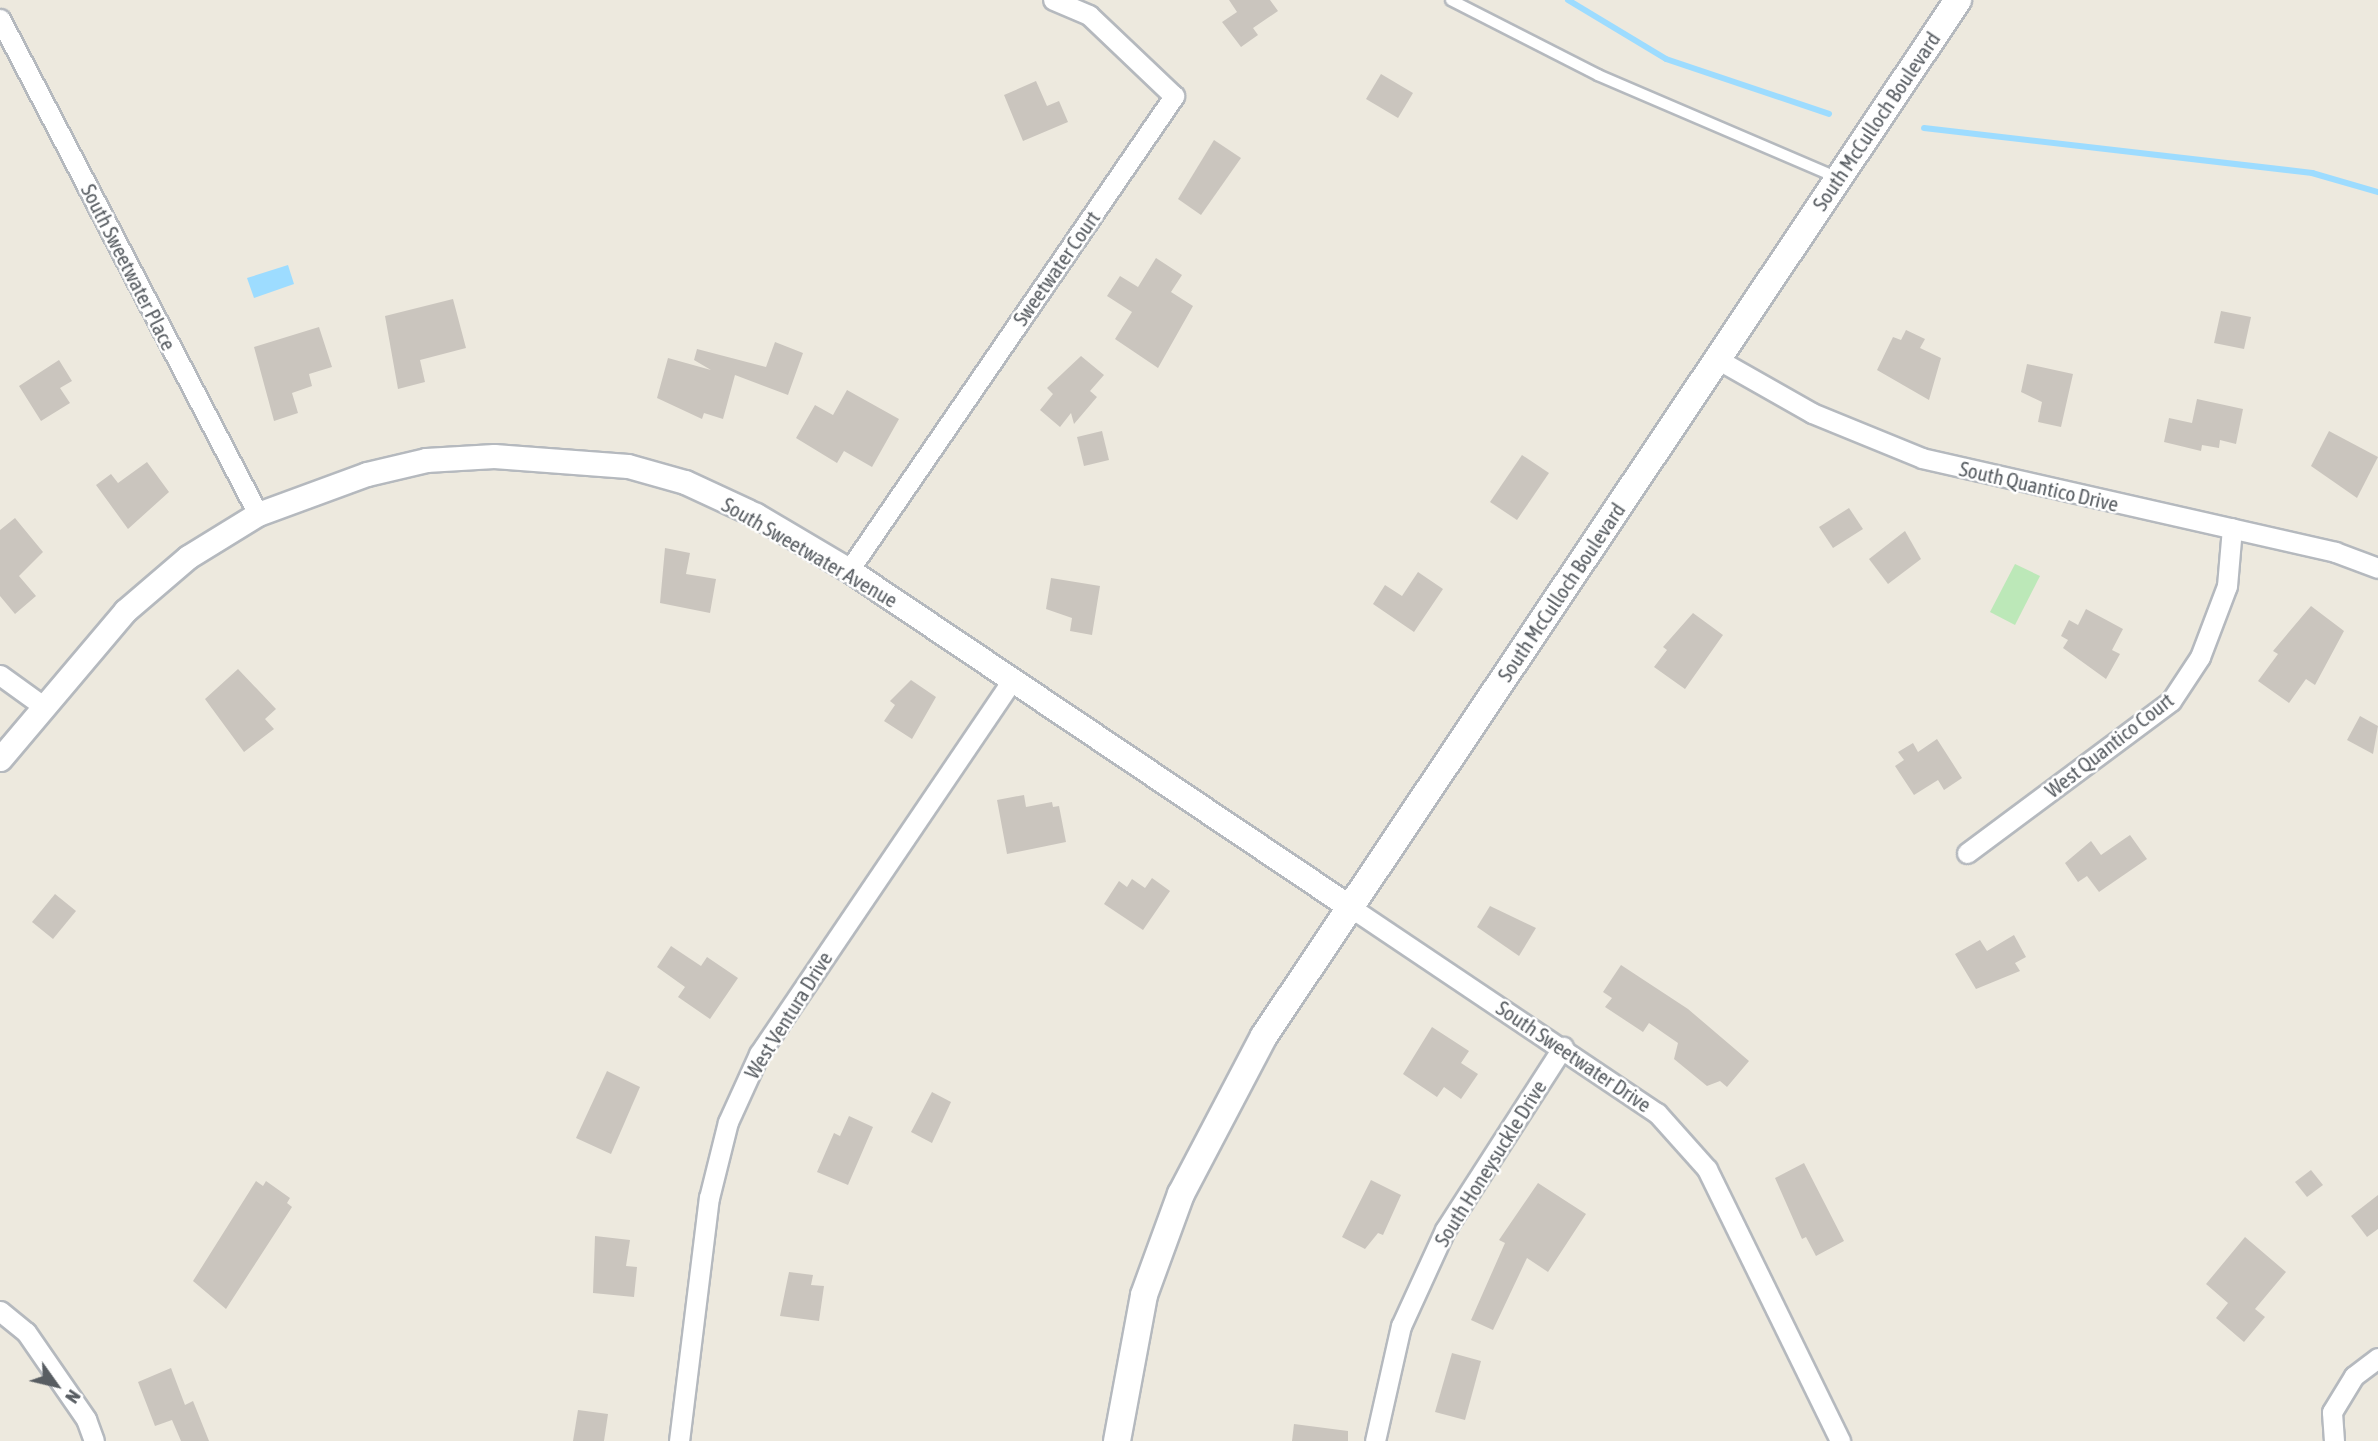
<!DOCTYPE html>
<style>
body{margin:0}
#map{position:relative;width:2378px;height:1441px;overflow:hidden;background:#ede9de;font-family:"Asap Condensed",sans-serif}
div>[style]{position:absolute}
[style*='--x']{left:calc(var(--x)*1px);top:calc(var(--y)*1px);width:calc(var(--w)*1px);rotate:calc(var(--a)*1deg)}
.green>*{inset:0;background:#bce8b8}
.water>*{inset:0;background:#9ddcff}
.stream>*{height:6px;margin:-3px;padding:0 3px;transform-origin:3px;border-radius:3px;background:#9ddcff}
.building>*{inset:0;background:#cac5be}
.roads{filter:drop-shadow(2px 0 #b5b9be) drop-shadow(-2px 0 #b5b9be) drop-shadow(0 2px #b5b9be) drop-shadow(0 -2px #b5b9be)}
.service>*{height:10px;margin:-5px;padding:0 5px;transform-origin:5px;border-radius:5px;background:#fff}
.minor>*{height:19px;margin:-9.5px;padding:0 9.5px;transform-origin:9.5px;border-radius:9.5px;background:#fff}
.tertiary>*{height:23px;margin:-11.5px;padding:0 11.5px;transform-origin:11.5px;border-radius:11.5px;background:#fff}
.secondary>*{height:26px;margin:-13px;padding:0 13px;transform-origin:13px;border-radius:13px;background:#fff}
span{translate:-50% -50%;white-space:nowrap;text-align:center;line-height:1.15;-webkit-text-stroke:5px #fff;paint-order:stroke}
.street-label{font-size:21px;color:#585d62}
.north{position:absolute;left:21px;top:1350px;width:70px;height:70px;-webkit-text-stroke:5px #fff;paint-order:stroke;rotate:124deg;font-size:19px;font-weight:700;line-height:28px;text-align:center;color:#585d62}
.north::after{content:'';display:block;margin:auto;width:24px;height:32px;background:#585d62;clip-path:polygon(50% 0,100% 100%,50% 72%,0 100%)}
</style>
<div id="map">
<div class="green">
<div style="clip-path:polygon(2015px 564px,2040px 576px,2015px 625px,1990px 612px)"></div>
</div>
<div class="water">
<div style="clip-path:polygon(288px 265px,294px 284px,254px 298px,247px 278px)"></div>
</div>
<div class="stream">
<div style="--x:1568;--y:0;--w:114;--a:31"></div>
<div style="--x:1666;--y:59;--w:172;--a:18.6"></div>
<div style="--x:1924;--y:128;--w:391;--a:6.6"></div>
<div style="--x:2312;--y:173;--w:69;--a:16.1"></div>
</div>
<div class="building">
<div style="clip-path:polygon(1229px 0,1270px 0,1278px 11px,1253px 28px,1258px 35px,1241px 47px,1222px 22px,1237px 12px)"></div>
<div style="clip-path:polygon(1381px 74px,1413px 93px,1398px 118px,1366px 99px)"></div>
<div style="clip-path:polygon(1036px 81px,1047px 106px,1059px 101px,1068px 122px,1023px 141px,1004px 95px)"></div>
<div style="clip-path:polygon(1214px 140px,1241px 158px,1201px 215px,1178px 199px)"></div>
<div style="clip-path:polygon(1156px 258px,1182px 275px,1171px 292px,1193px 306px,1158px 368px,1115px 339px,1132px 312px,1107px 296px,1120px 276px,1138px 287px)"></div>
<div style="clip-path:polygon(453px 299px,466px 348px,420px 360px,425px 382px,398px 389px,385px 316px)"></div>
<div style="clip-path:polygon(2221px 311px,2251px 317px,2244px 349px,2214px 343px)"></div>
<div style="clip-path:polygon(319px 327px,332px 367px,309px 374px,312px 386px,292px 393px,298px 413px,274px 421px,254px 347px)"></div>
<div style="clip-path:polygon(1906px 330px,1925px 339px,1920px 348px,1941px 358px,1929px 400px,1877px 370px,1893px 337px,1901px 340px)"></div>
<div style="clip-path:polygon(775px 342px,803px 353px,788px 395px,735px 375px,723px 419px,704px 413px,702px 419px,657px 398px,668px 358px,711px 370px,694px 360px,697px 349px,766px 367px)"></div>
<div style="clip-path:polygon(1081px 356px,1104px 375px,1090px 391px,1097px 397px,1074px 424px,1071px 413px,1060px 427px,1040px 410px,1053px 394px,1047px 388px)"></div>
<div style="clip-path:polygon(59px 360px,72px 381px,60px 388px,70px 403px,41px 421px,19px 386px)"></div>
<div style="clip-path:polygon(2027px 364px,2073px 374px,2061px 427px,2038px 422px,2042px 402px,2021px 392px)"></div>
<div style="clip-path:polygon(847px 390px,899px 419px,872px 467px,844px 451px,837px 463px,796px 438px,815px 405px,833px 415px)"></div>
<div style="clip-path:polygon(2197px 399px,2243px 409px,2236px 444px,2220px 440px,2219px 448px,2202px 445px,2201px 451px,2164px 442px,2169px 418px,2192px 423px)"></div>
<div style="clip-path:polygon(1102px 431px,1109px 460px,1084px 466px,1077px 437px)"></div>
<div style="clip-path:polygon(2329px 431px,2378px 457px,2357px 498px,2311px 466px)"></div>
<div style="clip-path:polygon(1522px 455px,1549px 473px,1517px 520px,1490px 502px)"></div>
<div style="clip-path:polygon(147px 462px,169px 492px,128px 529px,96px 485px,111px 474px,118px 483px)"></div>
<div style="clip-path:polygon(1849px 508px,1863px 529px,1833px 548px,1819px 527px)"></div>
<div style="clip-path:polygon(15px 518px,43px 552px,19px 576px,36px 596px,15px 614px,0 596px,0 530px)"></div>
<div style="clip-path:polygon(1905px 531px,1921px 559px,1888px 584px,1869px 559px)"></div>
<div style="clip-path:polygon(665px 548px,690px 553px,686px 574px,716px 579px,710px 613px,660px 603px)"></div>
<div style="clip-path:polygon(1418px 572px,1443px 589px,1414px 632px,1373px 604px,1385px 585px,1402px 596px)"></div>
<div style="clip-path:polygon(1051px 578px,1100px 586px,1092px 635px,1070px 631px,1072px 618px,1046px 609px)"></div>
<div style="clip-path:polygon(2311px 606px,2344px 631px,2315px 685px,2306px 679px,2289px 703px,2258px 681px,2278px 654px,2273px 651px)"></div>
<div style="clip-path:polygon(2086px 609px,2123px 629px,2112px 650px,2120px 654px,2106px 679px,2063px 648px,2068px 640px,2061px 636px,2069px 620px,2078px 625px)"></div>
<div style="clip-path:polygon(1693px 613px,1723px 635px,1685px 689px,1654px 667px,1667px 650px,1663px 647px)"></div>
<div style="clip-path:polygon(238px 669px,276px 709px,265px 719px,274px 729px,244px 752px,205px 699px)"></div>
<div style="clip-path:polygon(911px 680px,936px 697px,912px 739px,884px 721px,895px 705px,890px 701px)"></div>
<div style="clip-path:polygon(2360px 716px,2378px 726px,2373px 754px,2347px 740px)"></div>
<div style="clip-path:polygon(1937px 739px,1962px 778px,1944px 790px,1938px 780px,1914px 795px,1895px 766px,1904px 760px,1898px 752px,1913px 743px,1918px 752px)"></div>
<div style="clip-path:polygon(1024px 795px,1026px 807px,1052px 802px,1053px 807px,1059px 806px,1066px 842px,1007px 854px,997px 800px)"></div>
<div style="clip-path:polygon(2130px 835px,2147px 859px,2099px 892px,2087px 876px,2078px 882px,2065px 863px,2091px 841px,2101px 855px)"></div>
<div style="clip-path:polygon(1152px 878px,1170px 891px,1143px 930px,1104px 904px,1119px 881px,1127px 887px,1132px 879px,1145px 888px)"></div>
<div style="clip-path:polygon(55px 894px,76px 911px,53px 939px,32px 922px)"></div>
<div style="clip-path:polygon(1490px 906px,1536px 928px,1519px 956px,1477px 927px)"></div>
<div style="clip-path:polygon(2014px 935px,2026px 957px,2015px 963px,2020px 971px,1976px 989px,1955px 954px,1980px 940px,1987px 951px)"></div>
<div style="clip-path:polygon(671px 946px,701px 966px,707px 957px,738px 978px,710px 1019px,678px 997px,685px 987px,657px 967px)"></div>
<div style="clip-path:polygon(1621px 965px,1688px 1009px,1749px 1061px,1727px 1087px,1720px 1081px,1707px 1086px,1674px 1059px,1678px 1043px,1649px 1023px,1643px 1032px,1605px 1007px,1612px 998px,1603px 992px)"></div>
<div style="clip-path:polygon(1432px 1027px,1469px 1051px,1461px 1063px,1478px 1074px,1461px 1099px,1444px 1087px,1437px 1097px,1403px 1074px)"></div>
<div style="clip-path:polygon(607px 1071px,640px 1087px,611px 1154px,576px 1138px)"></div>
<div style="clip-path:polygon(932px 1092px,951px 1102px,932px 1143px,911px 1132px)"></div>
<div style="clip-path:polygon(849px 1116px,873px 1127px,848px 1185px,817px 1172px,834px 1133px,840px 1136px)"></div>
<div style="clip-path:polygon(1804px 1163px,1844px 1241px,1816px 1256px,1806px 1237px,1802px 1239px,1775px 1178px)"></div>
<div style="clip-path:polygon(2311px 1170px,2323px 1185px,2307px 1197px,2295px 1182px)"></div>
<div style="clip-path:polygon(1371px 1180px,1401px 1195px,1383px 1235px,1378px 1233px,1365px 1249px,1342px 1237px)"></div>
<div style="clip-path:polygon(256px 1181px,263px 1186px,266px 1181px,290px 1198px,287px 1203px,292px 1207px,226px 1309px,193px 1281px)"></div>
<div style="clip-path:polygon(1538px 1183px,1586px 1214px,1548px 1272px,1527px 1258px,1493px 1330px,1471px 1320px,1505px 1243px,1499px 1240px)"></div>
<div style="clip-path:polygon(2378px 1195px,2378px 1229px,2367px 1237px,2351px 1216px)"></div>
<div style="clip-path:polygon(595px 1236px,630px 1240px,626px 1266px,637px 1267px,634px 1297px,593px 1293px)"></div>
<div style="clip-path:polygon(2245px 1237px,2286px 1272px,2255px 1309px,2265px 1317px,2244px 1342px,2216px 1318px,2228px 1303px,2206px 1284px)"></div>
<div style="clip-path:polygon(789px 1272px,813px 1275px,811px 1285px,824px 1286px,819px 1321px,780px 1316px)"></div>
<div style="clip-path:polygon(1452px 1353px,1481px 1361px,1465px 1420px,1435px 1412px)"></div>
<div style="clip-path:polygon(171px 1368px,185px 1405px,193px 1401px,209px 1441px,181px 1441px,172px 1420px,155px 1426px,138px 1382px)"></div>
<div style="clip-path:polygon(578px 1410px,608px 1414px,604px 1441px,573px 1441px)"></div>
<div style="clip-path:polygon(1294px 1424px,1348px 1431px,1348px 1441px,1292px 1441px)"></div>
</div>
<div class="roads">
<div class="service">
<div style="--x:1451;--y:0;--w:165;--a:27"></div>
<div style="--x:1598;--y:75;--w:261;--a:23.2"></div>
</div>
<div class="minor">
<div style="--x:0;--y:19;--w:558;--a:62.47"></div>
<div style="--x:1717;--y:359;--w:109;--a:29.6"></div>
<div style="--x:1812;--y:413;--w:119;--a:22.2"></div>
<div style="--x:1922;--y:458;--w:424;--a:12.8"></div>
<div style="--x:2335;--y:552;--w:46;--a:20.4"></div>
<div style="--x:849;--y:570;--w:575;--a:-55.56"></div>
<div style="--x:1174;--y:96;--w:117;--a:-136.4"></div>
<div style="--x:1089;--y:15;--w:39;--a:-157"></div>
<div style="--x:0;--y:675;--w:53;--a:35.8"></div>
<div style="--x:1967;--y:853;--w:254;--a:-36.7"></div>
<div style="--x:2171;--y:701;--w:53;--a:-56.6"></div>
<div style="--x:2200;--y:657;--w:76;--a:-69.2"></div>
<div style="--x:2227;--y:586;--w:58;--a:-85.1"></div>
<div style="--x:1350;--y:907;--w:370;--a:33.9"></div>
<div style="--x:1657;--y:1113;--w:75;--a:48.2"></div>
<div style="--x:1707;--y:1169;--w:303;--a:63.9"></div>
<div style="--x:0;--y:1311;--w:33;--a:39"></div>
<div style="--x:26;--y:1332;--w:106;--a:55.4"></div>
<div style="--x:86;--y:1419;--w:23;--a:70"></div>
<div style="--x:679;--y:1441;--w:245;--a:-83"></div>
<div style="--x:709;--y:1198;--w:78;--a:-76"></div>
<div style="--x:728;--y:1122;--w:75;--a:-65.5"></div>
<div style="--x:759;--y:1054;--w:452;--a:-55.9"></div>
<div style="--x:1375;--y:1441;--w:118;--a:-77.3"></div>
<div style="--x:1401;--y:1326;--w:106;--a:-65.4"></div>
<div style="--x:1445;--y:1230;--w:218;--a:-57.2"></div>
<div style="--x:2334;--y:1441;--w:29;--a:-94"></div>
<div style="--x:2332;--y:1412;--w:42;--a:-58.6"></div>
<div style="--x:2354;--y:1376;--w:30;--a:-37"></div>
</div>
<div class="tertiary">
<div style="--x:0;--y:759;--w:194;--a:-49.8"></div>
<div style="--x:125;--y:611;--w:83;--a:-40.6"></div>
<div style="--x:188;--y:557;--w:82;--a:-31.6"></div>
<div style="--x:258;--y:514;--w:116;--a:-20.2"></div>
<div style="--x:367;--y:474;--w:61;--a:-13.3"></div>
<div style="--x:426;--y:460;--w:68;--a:-3.4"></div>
<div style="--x:494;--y:456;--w:134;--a:4.3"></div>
<div style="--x:628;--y:466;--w:59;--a:15.7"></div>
<div style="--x:685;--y:482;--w:78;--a:24.9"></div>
<div style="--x:756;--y:515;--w:108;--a:30.6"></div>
<div style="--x:849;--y:570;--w:604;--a:33.93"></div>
</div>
<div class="secondary">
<div style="--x:1117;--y:1441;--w:148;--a:-79.5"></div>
<div style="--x:1144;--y:1295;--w:108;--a:-69.9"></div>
<div style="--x:1181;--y:1194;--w:178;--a:-62.3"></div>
<div style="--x:1264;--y:1036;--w:1247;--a:-56.18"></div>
</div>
</div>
<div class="street-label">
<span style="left:1876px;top:121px;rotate:-56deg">South McCulloch Boulevard</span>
<span style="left:129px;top:267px;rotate:63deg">South Sweetwater Place</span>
<span style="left:1056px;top:268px;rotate:-55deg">Sweetwater Court</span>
<span style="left:2039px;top:486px;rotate:13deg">South Quantico Drive</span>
<span style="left:810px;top:552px;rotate:30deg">South Sweetwater Avenue</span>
<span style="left:1561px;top:592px;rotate:-56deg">South McCulloch Boulevard</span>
<span style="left:2109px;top:745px;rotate:-38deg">West Quantico Court</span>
<span style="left:788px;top:1015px;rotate:-58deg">West Ventura Drive</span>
<span style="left:1574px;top:1056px;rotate:34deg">South Sweetwater Drive</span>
<span style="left:1490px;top:1163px;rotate:-58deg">South Honeysuckle Drive</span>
</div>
<div class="north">N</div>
</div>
